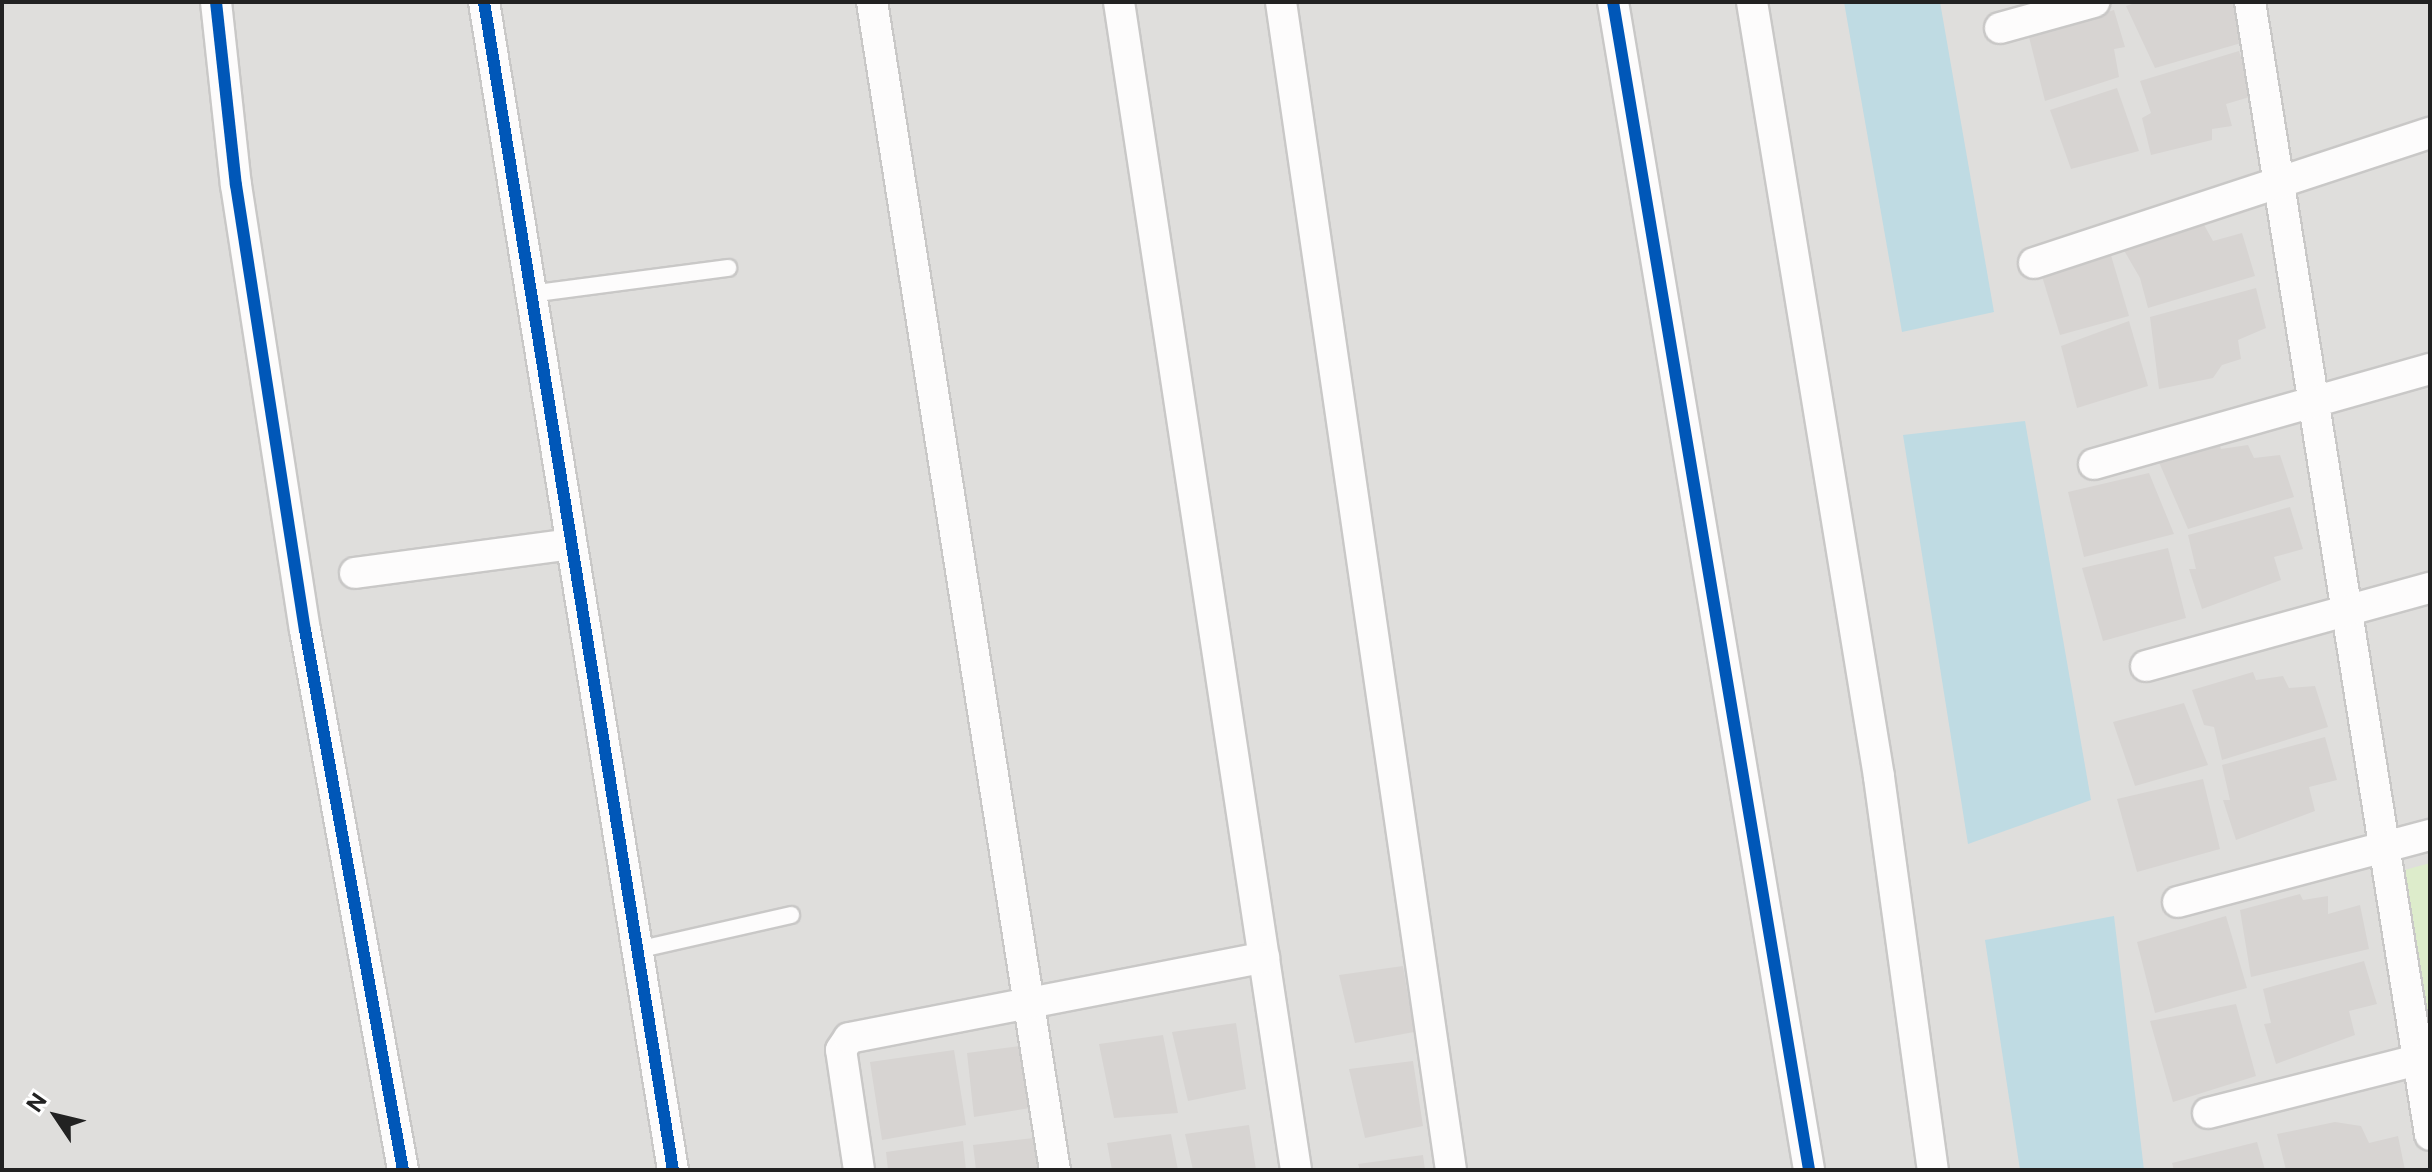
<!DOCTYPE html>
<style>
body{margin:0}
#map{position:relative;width:2432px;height:1172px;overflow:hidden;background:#f0eeeb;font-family:"Public Sans",sans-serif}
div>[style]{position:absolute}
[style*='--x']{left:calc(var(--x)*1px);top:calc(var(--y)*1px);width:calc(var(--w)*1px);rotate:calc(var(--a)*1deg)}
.residential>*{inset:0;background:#dfdedc}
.grass>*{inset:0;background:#ddeccb}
.water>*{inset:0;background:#bfdbe3}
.building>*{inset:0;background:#d7d4d2}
.roads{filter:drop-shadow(2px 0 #c9c8c7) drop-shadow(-2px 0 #c9c8c7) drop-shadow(0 2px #c9c8c7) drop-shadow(0 -2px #c9c8c7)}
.lane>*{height:16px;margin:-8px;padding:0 8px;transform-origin:8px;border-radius:8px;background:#fdfcfc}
.street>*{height:30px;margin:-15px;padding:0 15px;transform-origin:15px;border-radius:15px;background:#fdfcfc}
.cycleway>*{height:12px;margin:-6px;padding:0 6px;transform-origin:6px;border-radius:6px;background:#0057b8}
span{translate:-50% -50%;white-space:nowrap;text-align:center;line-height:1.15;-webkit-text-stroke:7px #fff;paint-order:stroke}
.frame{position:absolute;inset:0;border:4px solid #222;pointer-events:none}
.north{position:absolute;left:16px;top:1076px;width:80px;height:80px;-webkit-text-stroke:6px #fff;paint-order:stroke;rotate:305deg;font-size:22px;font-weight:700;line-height:32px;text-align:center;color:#222}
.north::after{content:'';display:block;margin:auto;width:28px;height:36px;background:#222;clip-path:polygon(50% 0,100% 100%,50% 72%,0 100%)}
</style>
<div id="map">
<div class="residential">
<div style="clip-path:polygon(2px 2px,2430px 2px,2430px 1170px,2px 1170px)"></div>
</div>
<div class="grass">
<div style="clip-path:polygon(2430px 863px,2430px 1098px,2390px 874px)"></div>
</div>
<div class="water">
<div style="clip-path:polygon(1844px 2px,1940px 2px,1994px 312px,1902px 332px)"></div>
<div style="clip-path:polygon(2025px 421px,2091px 800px,1968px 844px,1903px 435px)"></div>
<div style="clip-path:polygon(2114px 916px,2144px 1170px,2020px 1170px,1985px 940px)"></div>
</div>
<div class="building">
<div style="clip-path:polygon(2138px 2px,2243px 2px,2255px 39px,2155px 68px,2126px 6px)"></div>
<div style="clip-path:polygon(2114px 10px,2125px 47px,2114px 49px,2119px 77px,2045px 101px,2029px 37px)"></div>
<div style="clip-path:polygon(2239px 51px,2253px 96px,2226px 104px,2232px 126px,2212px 129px,2212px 140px,2151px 155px,2142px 118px,2151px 113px,2140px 81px)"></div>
<div style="clip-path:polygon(2117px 88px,2139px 151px,2071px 169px,2050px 110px)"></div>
<div style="clip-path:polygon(2183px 221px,2185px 230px,2203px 223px,2213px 241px,2242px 233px,2255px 276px,2148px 308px,2140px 278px,2118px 240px)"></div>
<div style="clip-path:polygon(2110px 252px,2129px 316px,2060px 335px,2041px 273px)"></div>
<div style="clip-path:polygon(2256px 288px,2266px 328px,2238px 340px,2241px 359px,2222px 365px,2213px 378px,2159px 389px,2150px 317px)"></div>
<div style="clip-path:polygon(2129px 321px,2148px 386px,2077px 408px,2061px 346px)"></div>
<div style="clip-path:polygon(2218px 441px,2221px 449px,2248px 445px,2254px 458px,2280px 455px,2294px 497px,2188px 529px,2158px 460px)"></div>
<div style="clip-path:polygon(2149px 473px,2174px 534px,2084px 557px,2068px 492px)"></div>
<div style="clip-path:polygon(2290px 507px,2303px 549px,2274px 557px,2281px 580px,2202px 609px,2189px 569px,2196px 569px,2188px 535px)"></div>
<div style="clip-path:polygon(2168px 548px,2186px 618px,2103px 641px,2082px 568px)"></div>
<div style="clip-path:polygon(2253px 672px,2256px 680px,2283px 676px,2289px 688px,2315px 686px,2328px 727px,2222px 760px,2214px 727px,2204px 725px,2192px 690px)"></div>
<div style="clip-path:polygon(2184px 703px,2208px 765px,2135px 786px,2113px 722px)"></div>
<div style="clip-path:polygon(2325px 737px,2337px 780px,2309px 787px,2315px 811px,2236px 840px,2223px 800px,2230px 800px,2222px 765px)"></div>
<div style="clip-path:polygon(2203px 779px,2220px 849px,2137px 872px,2117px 799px)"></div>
<div style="clip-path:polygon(2300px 894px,2303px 900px,2328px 896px,2328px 914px,2360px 905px,2369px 949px,2251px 977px,2240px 910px)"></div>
<div style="clip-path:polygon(2226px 916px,2247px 988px,2155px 1013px,2137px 942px)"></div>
<div style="clip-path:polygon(2364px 961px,2377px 1004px,2349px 1011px,2355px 1035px,2276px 1064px,2264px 1024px,2271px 1023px,2263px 989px)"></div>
<div style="clip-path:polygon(1403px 966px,1414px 1032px,1355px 1043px,1339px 975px)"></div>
<div style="clip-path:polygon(2236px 1004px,2256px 1076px,2173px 1102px,2150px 1021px)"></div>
<div style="clip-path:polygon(1236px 1023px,1246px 1089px,1188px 1101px,1172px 1032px)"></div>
<div style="clip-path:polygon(1163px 1035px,1178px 1113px,1114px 1118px,1099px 1044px)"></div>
<div style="clip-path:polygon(1028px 1045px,1043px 1106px,974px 1117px,967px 1053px)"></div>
<div style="clip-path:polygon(954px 1050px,966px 1125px,882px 1140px,870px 1062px)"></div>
<div style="clip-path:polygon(1413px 1061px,1423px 1126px,1365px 1138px,1349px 1069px)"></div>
<div style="clip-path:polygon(2335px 1122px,2361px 1126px,2369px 1143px,2398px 1136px,2405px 1170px,2286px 1170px,2277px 1134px)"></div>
<div style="clip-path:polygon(1249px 1125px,1256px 1170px,1193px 1170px,1185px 1134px)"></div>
<div style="clip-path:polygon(1171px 1134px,1178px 1170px,1112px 1170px,1107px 1143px)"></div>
<div style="clip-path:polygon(1034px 1138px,1042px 1170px,976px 1170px,973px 1145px)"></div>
<div style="clip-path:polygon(963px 1141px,966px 1170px,888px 1170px,886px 1152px)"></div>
<div style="clip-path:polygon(2257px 1142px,2265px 1170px,2174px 1170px,2172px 1163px)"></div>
<div style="clip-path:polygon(1423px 1155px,1425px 1170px,1360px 1170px,1358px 1164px)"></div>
</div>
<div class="roads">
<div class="lane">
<div style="--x:530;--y:294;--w:200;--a:-7.5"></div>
<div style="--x:637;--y:950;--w:158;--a:-12.8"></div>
</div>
<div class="street">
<div style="--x:216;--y:2;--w:184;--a:83.8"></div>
<div style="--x:236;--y:185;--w:450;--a:81.2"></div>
<div style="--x:305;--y:630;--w:549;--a:79.71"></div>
<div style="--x:484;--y:2;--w:1183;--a:80.81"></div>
<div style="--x:872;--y:2;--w:1182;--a:81.1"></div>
<div style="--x:1119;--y:2;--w:1181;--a:81.38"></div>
<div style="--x:1281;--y:2;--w:1180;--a:81.72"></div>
<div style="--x:1613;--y:2;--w:1184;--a:80.47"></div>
<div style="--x:1752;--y:2;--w:785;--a:80.69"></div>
<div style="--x:1879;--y:777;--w:397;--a:82.2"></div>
<div style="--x:2250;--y:2;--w:1147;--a:80.97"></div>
<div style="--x:2000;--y:28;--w:98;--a:-15.5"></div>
<div style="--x:2034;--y:263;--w:417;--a:-18.2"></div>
<div style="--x:2094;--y:464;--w:349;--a:-15.8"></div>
<div style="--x:355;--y:573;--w:218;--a:-7.6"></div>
<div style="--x:2146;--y:666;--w:295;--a:-15.4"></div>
<div style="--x:2178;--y:902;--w:261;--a:-14.9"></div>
<div style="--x:2208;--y:1113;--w:216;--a:-14.2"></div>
<div style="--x:859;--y:1170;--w:121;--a:-98.5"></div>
<div style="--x:841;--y:1050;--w:14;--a:-56"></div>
<div style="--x:849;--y:1038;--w:423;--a:-11"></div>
</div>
</div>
<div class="cycleway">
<div style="--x:216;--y:2;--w:184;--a:83.8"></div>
<div style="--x:236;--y:185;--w:450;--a:81.2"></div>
<div style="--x:305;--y:630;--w:549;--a:79.71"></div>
<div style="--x:484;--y:2;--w:1183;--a:80.81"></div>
<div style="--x:1613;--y:2;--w:1184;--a:80.47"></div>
</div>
<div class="frame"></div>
<div class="north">N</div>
</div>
